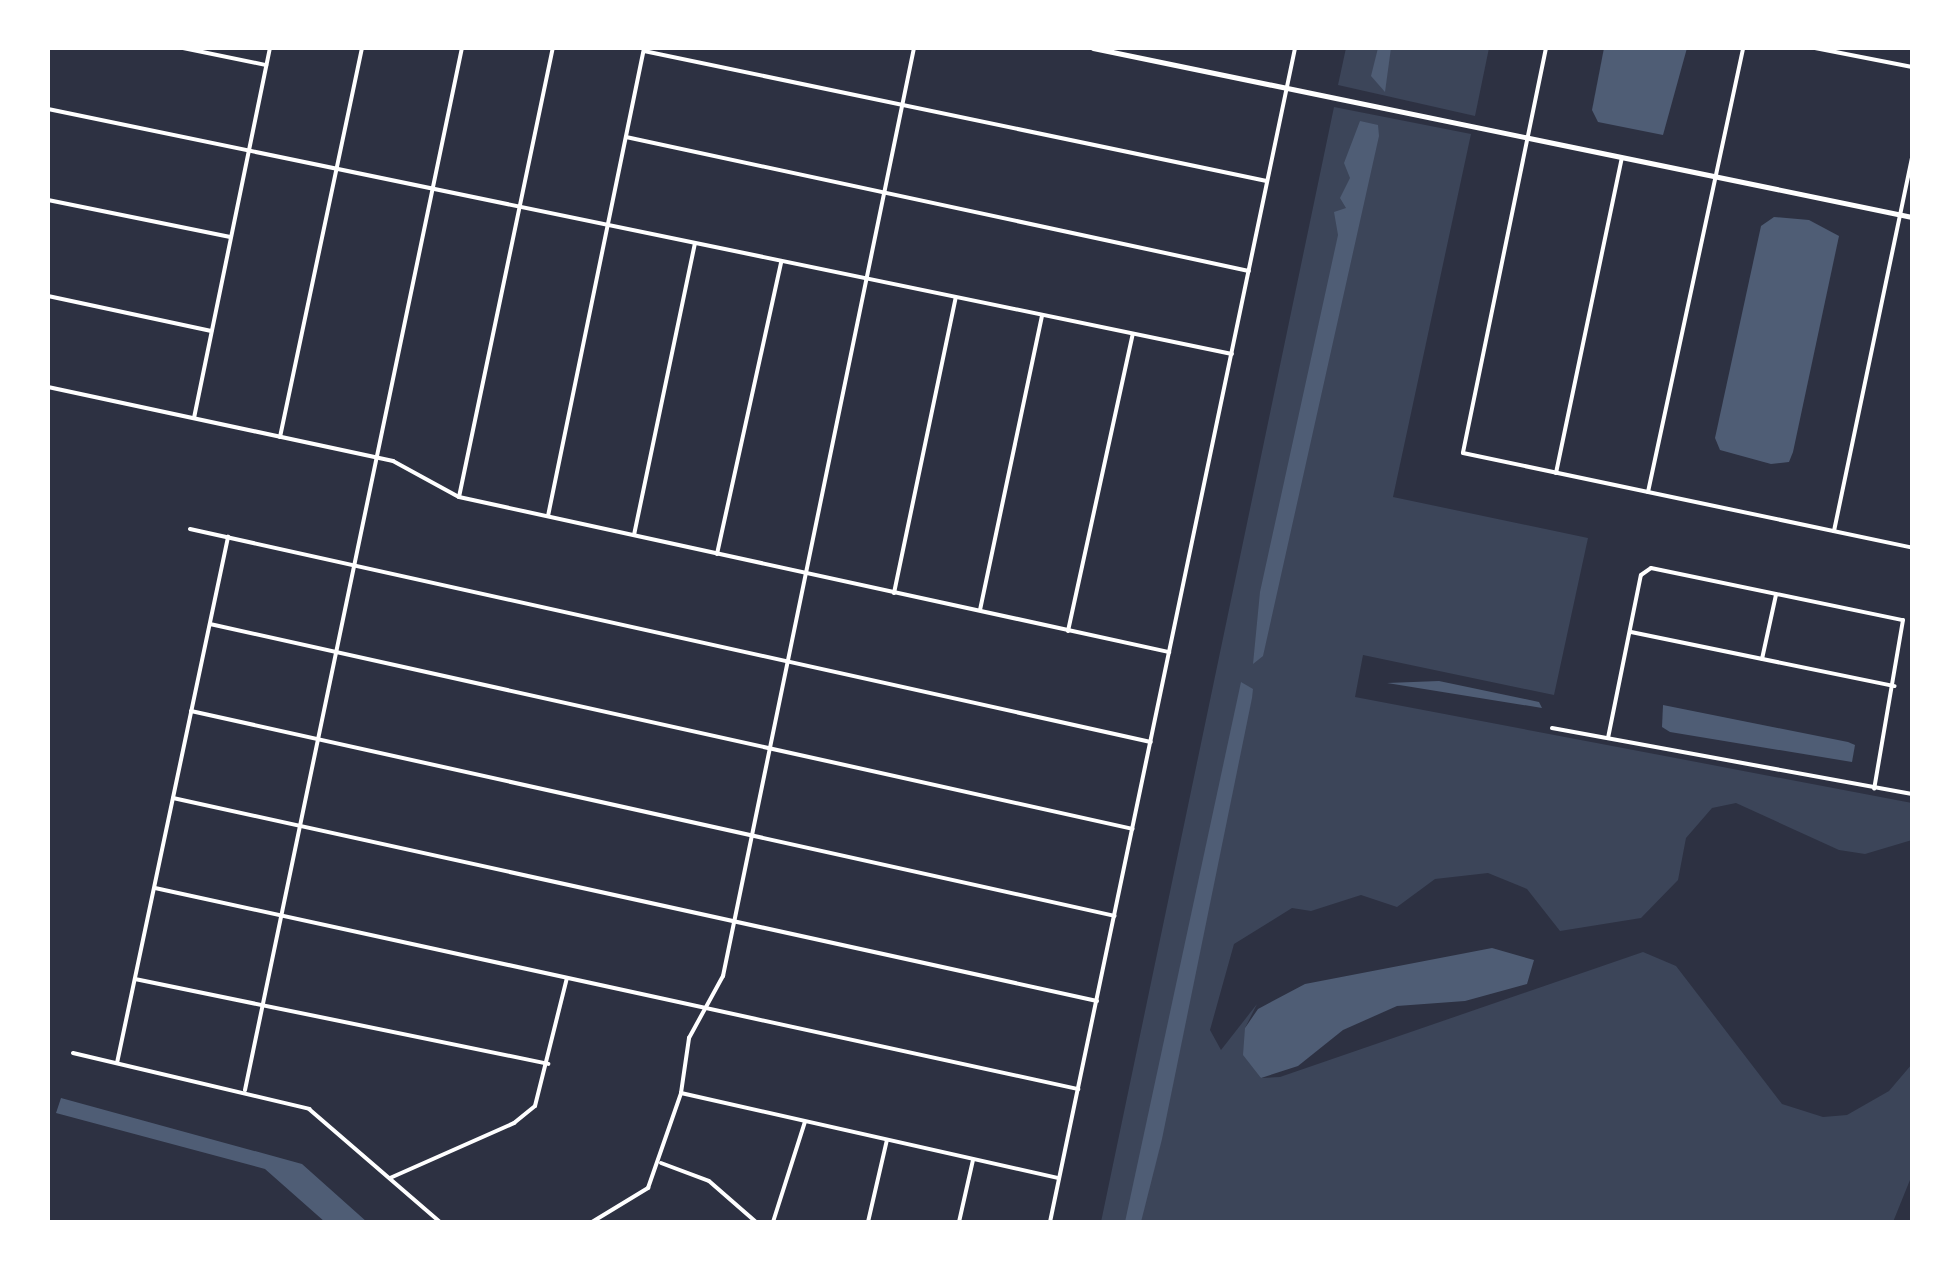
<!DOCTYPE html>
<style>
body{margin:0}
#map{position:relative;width:1960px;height:1270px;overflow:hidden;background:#2d3142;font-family:Arial,sans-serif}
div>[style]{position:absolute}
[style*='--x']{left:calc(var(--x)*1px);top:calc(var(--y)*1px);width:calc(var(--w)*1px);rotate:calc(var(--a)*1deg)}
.green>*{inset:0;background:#3c4559}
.water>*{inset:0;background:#4f5d75}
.minor>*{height:4px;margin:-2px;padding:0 2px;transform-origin:2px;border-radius:2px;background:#fff}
.tertiary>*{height:5px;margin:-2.5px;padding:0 2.5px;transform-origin:2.5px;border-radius:2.5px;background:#fff}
span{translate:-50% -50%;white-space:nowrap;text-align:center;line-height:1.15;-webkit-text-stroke:6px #fff;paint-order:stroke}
.frame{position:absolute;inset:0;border:50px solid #fff;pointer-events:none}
</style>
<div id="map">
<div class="green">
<div style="clip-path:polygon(1346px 48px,1489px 48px,1475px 116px,1338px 85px)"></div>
<div style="clip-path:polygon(1334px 107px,1471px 134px,1393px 497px,1588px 538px,1554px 695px,1363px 655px,1355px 697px,1912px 803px,1912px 840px,1865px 854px,1839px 850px,1736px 803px,1712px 808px,1686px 838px,1678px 880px,1641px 918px,1560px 931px,1527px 889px,1488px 873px,1435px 879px,1397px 907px,1361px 895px,1311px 911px,1292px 908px,1234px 944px,1210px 1030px,1221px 1050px,1257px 1004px,1245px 1028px,1261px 1078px,1280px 1077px,1643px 952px,1676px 966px,1782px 1104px,1823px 1117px,1847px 1115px,1889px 1091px,1912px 1064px,1912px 1175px,1893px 1222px,1101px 1222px)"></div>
</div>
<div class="water">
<div style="clip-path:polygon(1378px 48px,1391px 48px,1385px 92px,1371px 76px)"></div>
<div style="clip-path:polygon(1604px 48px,1687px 48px,1663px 135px,1598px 122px,1592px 110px)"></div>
<div style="clip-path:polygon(1360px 121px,1378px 125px,1379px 136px,1263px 656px,1253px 664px,1260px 592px,1338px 235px,1334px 212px,1346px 208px,1340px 198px,1350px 178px,1344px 163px)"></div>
<div style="clip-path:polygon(1774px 217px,1809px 220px,1839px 236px,1793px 452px,1789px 462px,1771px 464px,1720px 450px,1715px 438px,1761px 226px)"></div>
<div style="clip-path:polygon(1439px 681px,1539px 702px,1542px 708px,1387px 683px)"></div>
<div style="clip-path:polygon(1241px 682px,1253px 689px,1252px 698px,1162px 1139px,1141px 1222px,1125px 1222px)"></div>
<div style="clip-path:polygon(1663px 705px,1848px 742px,1855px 745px,1852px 762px,1670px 732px,1662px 727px)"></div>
<div style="clip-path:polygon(1492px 948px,1534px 960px,1527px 984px,1465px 1001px,1397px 1006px,1343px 1030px,1298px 1066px,1261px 1078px,1243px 1055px,1245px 1028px,1258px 1009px,1305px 984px)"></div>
<div style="clip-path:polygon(61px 1098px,302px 1164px,367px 1222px,325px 1222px,265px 1169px,56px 1113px)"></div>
</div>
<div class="minor">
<div style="--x:183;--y:48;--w:85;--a:11.6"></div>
<div style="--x:1546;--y:48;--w:413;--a:101.6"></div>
<div style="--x:1463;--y:453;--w:459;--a:11.9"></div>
<div style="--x:1815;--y:48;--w:99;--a:11.1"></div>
<div style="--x:644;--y:51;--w:636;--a:11.79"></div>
<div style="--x:48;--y:109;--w:1209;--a:11.69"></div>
<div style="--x:626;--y:137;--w:637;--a:12.14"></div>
<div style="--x:48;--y:200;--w:186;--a:11.5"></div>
<div style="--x:48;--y:296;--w:167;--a:12.1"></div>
<div style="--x:48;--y:387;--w:353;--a:12.1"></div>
<div style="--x:393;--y:461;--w:75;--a:28.6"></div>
<div style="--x:459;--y:497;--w:727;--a:12.32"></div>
<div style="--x:194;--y:418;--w:378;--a:-78.4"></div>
<div style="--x:280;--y:437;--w:398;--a:-78.1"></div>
<div style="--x:1556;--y:473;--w:322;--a:-78.2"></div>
<div style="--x:1648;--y:492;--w:454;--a:-77.9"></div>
<div style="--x:459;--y:497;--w:459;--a:-78.2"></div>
<div style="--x:548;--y:516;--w:478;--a:-78.4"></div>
<div style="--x:190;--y:529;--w:984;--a:12.5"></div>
<div style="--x:1834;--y:531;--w:381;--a:-78.2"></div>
<div style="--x:634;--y:535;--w:297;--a:-78.2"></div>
<div style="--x:717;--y:554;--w:299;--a:-77.6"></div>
<div style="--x:894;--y:593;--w:302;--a:-78.2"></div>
<div style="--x:980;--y:610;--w:301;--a:-78.1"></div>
<div style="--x:210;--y:624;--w:945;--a:12.52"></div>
<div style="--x:1068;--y:631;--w:304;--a:-77.7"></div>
<div style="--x:1631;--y:632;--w:269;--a:11.6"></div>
<div style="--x:1762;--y:659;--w:66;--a:-77.7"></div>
<div style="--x:191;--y:711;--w:946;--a:12.51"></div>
<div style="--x:1552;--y:728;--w:366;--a:10.4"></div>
<div style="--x:1608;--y:738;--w:166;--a:-78.6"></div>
<div style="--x:1641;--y:575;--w:12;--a:-35"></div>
<div style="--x:1651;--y:568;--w:257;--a:11.7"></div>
<div style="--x:1903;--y:620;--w:171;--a:99.7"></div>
<div style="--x:173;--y:798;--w:946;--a:12.39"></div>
<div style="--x:155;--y:888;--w:945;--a:12.29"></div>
<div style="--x:135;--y:979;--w:422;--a:11.6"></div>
<div style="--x:73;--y:1053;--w:243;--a:13.3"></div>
<div style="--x:309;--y:1109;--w:173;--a:40.8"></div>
<div style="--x:117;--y:1063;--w:538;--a:-78.08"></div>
<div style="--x:245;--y:1090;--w:1064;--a:-78.24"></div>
<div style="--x:681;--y:1093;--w:386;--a:12.7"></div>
<div style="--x:661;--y:1163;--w:51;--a:20.6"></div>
<div style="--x:709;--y:1181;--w:62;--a:41.1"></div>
<div style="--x:390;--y:1178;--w:136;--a:-23.9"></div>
<div style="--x:514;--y:1123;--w:27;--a:-39"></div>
<div style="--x:535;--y:1106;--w:132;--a:-76"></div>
<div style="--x:592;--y:1222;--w:66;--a:-31.3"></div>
<div style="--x:648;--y:1188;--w:101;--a:-70.8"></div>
<div style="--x:681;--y:1093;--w:56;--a:-81.7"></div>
<div style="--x:689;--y:1038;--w:71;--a:-61.3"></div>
<div style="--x:723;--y:976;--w:947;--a:-78.37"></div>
<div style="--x:773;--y:1222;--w:105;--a:-72.3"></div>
<div style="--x:868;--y:1222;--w:84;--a:-77"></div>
<div style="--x:959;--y:1222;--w:64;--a:-77.3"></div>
<div style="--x:1050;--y:1222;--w:1199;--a:-78.21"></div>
</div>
<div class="tertiary">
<div style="--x:1093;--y:48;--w:836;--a:11.66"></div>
</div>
<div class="frame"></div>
</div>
